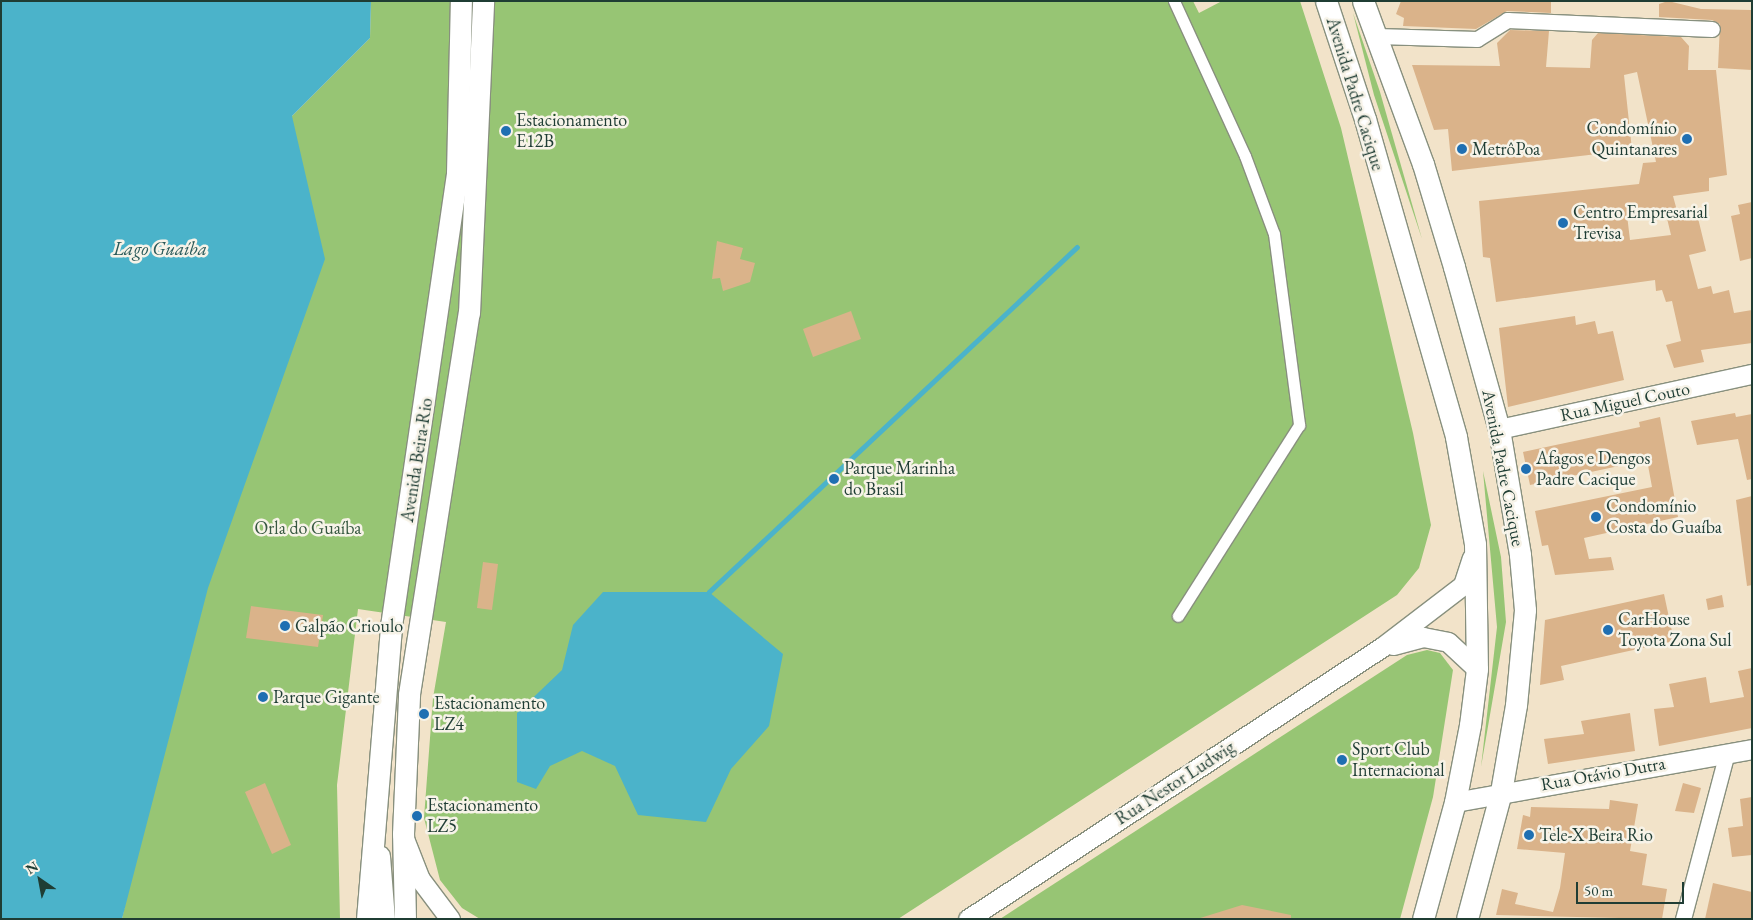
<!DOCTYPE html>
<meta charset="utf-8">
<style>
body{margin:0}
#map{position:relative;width:1753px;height:920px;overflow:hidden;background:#f2e3c9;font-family:"EB Garamond",serif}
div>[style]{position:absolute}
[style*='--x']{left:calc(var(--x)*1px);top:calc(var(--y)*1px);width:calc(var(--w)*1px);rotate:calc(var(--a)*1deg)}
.green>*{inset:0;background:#97c574}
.water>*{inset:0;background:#4bb3ca}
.stream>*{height:4.5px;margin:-2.25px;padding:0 2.25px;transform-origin:2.25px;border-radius:2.25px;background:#4bb3ca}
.building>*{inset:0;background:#dab38a}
.roads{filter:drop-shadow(1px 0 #88907e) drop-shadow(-1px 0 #88907e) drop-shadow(0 1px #88907e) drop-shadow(0 -1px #88907e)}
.pedestrian>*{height:11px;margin:-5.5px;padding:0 5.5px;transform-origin:5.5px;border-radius:5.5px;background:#fff}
.minor>*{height:15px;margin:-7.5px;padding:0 7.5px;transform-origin:7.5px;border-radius:7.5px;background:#fff}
.tertiary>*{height:19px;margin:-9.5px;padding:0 9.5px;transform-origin:9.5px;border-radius:9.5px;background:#fff}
.secondary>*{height:21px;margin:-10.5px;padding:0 10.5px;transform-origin:10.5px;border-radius:10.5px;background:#fff}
.dots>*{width:14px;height:14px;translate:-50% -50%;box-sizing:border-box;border:2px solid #f7f3e8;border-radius:50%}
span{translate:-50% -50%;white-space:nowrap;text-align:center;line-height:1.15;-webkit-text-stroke:5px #f7f3e8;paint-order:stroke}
.street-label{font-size:18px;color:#1f3d34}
.poi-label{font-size:18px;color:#1f3d34}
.left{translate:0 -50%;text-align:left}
.right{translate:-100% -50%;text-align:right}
.park-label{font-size:18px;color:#375841}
.water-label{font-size:19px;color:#2a5a5a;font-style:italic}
.frame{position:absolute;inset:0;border:2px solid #1f3d34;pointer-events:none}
.north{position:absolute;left:15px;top:855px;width:50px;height:50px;-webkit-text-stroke:4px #f7f3e8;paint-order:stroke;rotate:327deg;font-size:14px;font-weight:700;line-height:20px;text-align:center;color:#1f3d34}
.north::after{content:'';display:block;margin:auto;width:18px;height:22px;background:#1f3d34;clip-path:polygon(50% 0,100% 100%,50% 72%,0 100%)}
.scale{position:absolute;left:1576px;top:882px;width:108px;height:22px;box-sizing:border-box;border:2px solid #1f3d34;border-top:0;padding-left:6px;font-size:15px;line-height:18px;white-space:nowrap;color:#1f3d34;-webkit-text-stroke:4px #f7f3e8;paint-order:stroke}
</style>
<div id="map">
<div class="green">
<div style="clip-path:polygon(371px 1px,1193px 1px,1199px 13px,1222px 1px,1300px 1px,1341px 128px,1413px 433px,1431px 525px,1419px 568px,1397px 595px,898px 919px,480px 919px,462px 908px,440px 880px,424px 818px,433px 698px,446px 622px,358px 609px,337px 785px,340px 919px,122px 919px,292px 116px,370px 38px)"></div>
<div style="clip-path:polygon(1353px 13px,1380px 92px,1422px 239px,1374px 95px)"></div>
<div style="clip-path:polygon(1483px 471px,1501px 557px,1506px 622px,1481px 767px,1497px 627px)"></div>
<div style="clip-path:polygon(1427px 650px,1440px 653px,1453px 670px,1433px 797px,1400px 919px,1000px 919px,1407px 655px)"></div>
</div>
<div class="water">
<div style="clip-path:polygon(1px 1px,371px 1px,370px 38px,292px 116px,325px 259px,208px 588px,122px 919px,1px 919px)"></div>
<div style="clip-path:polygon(603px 592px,709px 592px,783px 654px,769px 726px,731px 769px,706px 822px,638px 815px,615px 766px,582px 751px,550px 766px,536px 789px,517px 782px,517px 713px,562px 670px,573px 625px)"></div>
</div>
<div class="stream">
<div style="--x:709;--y:592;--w:504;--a:-43.15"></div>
</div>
<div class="building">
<div style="clip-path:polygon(1401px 1px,1551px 1px,1551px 13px,1507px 11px,1476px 29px,1403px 26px,1404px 18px,1396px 14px)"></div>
<div style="clip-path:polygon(1668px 1px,1701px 9px,1752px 10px,1752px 70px,1718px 68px,1720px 24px,1712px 20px,1659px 17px,1659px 4px)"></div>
<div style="clip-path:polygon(evenodd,1510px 30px,1549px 31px,1546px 67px,1590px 68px,1592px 40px,1598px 33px,1681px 37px,1689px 46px,1688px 70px,1716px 70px,1727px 175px,1709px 178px,1709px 191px,1673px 196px,1679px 218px,1697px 214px,1706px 251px,1689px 255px,1698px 289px,1711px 286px,1713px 294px,1729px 290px,1734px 313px,1752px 310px,1752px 343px,1701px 350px,1704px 362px,1674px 368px,1666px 345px,1681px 341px,1672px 301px,1666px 302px,1662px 290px,1656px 291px,1655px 280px,1496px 302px,1490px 258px,1483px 257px,1479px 201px,1639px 184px,1643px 163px,1656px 162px,1637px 72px,1624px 75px,1632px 150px,1452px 171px,1448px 129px,1434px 130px,1412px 65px,1500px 66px,1497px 43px,1510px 30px,1665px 210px,1671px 235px,1630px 240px,1627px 215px,1665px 210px)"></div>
<div style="clip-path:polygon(1752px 202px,1752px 258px,1740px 261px,1731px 216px,1740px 214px,1738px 205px)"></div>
<div style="clip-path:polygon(717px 241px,743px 248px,740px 259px,755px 263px,750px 282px,723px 291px,720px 278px,712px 279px)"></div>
<div style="clip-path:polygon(851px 311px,861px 339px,813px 357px,803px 329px)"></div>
<div style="clip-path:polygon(1575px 316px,1576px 325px,1595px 321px,1598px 334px,1613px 331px,1624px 380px,1508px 407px,1499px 328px)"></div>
<div style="clip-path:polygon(1735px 413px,1736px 417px,1752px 414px,1752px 479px,1747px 480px,1738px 439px,1697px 445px,1691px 421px)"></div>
<div style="clip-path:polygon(1660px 417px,1678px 517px,1584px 538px,1589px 559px,1611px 557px,1614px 570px,1555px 575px,1548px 545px,1542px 546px,1535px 511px,1652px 487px,1647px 460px,1530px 485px,1523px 452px,1640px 427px,1639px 422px)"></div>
<div style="clip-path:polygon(1752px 496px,1752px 585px,1747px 586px,1736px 500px)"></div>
<div style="clip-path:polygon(483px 562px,498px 564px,492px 610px,477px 608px)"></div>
<div style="clip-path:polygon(1664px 594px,1674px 641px,1561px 666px,1564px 680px,1540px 685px,1545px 620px)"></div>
<div style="clip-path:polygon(1722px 595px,1724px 607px,1708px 610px,1706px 599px)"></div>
<div style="clip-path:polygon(251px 606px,323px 615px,318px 647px,246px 638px)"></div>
<div style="clip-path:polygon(1752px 668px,1752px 728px,1659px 746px,1654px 709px,1674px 707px,1669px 684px,1706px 677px,1710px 703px,1744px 697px,1738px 671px)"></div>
<div style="clip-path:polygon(1630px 713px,1635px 751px,1548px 764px,1544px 739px,1584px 734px,1581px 721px)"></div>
<div style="clip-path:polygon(265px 783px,291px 845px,272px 854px,245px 792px)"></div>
<div style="clip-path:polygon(1683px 783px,1701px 788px,1694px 813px,1675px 811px)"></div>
<div style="clip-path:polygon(1752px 797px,1752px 855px,1732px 857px,1728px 828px,1743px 826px,1740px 799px)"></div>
<div style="clip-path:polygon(1610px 800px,1638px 804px,1630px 851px,1647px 854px,1642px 885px,1667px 889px,1662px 919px,1496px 915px,1502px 889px,1518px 893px,1515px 904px,1553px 912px,1560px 888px,1565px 853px,1517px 849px,1523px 815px,1530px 817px,1531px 807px,1609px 809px)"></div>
<div style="clip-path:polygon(1713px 883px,1752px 892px,1752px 919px,1705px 919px)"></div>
<div style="clip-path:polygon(1242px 905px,1291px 915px,1291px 919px,1197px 919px)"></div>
</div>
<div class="roads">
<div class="pedestrian">
<div style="--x:1174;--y:1;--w:170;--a:65.4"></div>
<div style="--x:1245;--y:156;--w:83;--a:69.6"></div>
<div style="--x:1274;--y:234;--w:193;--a:82.5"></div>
<div style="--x:1299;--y:425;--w:226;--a:122.4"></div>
</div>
<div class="minor">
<div style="--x:1377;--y:36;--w:100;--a:1.7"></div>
<div style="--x:1477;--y:39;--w:36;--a:-32"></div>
<div style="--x:1507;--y:20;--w:205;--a:2.5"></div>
<div style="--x:1683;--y:919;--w:172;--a:-75.2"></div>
</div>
<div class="tertiary">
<div style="--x:1499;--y:429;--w:259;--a:-12.3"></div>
<div style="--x:1393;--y:645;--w:31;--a:-15"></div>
<div style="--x:1423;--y:637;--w:25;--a:11"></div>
<div style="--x:1448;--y:642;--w:40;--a:43"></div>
<div style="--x:1455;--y:802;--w:302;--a:-10.1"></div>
<div style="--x:405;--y:841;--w:41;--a:68.5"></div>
<div style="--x:420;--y:879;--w:50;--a:53.1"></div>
<div style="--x:968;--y:919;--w:495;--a:-33.3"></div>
<div style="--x:1382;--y:647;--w:102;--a:-37.4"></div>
<div style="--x:1463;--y:585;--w:28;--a:-72"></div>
</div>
<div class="secondary">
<div style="--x:1326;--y:1;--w:124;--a:71.7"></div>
<div style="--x:1365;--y:119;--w:331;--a:74"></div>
<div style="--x:1456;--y:437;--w:109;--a:79.9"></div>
<div style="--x:1475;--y:544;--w:125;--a:89.1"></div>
<div style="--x:1477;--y:669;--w:56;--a:97.1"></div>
<div style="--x:1470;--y:725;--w:78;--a:101"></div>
<div style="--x:1455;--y:802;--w:121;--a:105.3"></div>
<div style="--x:1363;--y:1;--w:174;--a:69.8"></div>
<div style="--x:1423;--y:164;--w:108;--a:73.2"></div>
<div style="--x:1454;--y:267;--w:168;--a:74.5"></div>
<div style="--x:1499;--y:429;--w:128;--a:80.5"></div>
<div style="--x:1520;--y:555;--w:55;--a:84.8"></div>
<div style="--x:1525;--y:610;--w:95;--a:95.4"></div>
<div style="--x:1516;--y:705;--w:88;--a:99.8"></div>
<div style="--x:1501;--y:792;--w:131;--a:105"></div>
<div style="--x:379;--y:856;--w:63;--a:85.5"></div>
<div style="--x:367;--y:919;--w:294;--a:-85.3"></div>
<div style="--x:391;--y:626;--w:458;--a:-81.7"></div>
<div style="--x:457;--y:173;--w:172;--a:-88.7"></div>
<div style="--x:405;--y:919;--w:85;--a:-91.3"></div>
<div style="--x:403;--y:834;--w:140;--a:-87.5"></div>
<div style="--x:409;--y:694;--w:386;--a:-81.1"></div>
<div style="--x:469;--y:313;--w:312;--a:-87.4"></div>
</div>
</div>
<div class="dots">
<div style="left:506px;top:131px;background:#1f6fb2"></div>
<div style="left:1687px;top:139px;background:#1f6fb2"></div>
<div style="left:1462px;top:149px;background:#1f6fb2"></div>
<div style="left:1563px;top:223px;background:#1f6fb2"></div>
<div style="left:1526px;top:469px;background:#1f6fb2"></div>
<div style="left:834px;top:479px;background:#1f6fb2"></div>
<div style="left:1596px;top:517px;background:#1f6fb2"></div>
<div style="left:285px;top:626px;background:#1f6fb2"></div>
<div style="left:1608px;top:630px;background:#1f6fb2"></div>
<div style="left:263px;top:697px;background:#1f6fb2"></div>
<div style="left:424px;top:714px;background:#1f6fb2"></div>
<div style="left:1342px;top:760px;background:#1f6fb2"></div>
<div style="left:417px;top:816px;background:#1f6fb2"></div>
<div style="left:1529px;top:835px;background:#1f6fb2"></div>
</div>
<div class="street-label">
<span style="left:1355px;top:94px;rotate:73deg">Avenida Padre Cacique</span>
<span style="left:1625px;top:402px;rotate:-12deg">Rua Miguel Couto</span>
<span style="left:417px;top:460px;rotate:-81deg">Avenida Beira-Rio</span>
<span style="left:1503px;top:468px;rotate:79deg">Avenida Padre Cacique</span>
<span style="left:1603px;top:774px;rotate:-10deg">Rua Otávio Dutra</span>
<span style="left:1175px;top:783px;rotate:-33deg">Rua Nestor Ludwig</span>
</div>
<div class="poi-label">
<span class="left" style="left:516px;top:131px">Estacionamento<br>E12B</span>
<span class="right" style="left:1677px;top:139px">Condomínio<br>Quintanares</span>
<span class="left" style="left:1472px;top:149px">MetrôPoa</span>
<span class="left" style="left:1573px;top:223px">Centro Empresarial<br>Trevisa</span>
<span class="left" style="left:1536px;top:469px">Afagos e Dengos<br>Padre Cacique</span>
<span class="left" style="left:844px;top:479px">Parque Marinha<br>do Brasil</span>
<span class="left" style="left:1606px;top:517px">Condomínio<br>Costa do Guaíba</span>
<span class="left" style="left:1618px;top:630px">CarHouse<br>Toyota Zona Sul</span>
<span class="left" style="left:295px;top:626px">Galpão Crioulo</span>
<span class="left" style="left:273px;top:697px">Parque Gigante</span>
<span class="left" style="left:434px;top:714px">Estacionamento<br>LZ4</span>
<span class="left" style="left:1352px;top:760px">Sport Club<br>Internacional</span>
<span class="left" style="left:427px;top:816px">Estacionamento<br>LZ5</span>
<span class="left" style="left:1539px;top:835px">Tele-X Beira Rio</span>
</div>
<div class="park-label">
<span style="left:308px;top:528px">Orla do Guaíba</span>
</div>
<div class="water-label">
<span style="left:160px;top:249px">Lago Guaíba</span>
</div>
<div class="frame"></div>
<div class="north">N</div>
<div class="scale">50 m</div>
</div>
